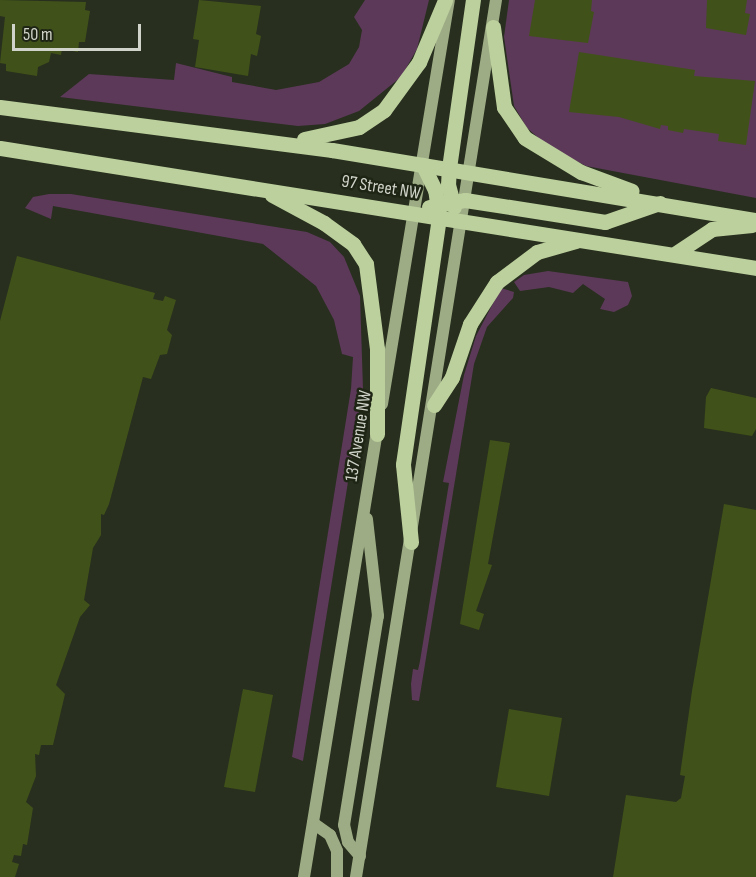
<!DOCTYPE html>
<style>
body{margin:0}
#map{position:relative;width:756px;height:877px;overflow:hidden;background:#282f1e;font-family:"Sofia Sans Condensed",sans-serif}
div>[style]{position:absolute}
[style*='--x']{left:calc(var(--x)*1px);top:calc(var(--y)*1px);width:calc(var(--w)*1px);rotate:calc(var(--a)*1deg)}
.green>*{inset:0;background:#5c3959}
.building>*{inset:0;background:#405219}
.secondary>*{height:12px;margin:-6px;padding:0 6px;transform-origin:6px;border-radius:6px;background:#9dac85}
.primary>*{height:15px;margin:-7.5px;padding:0 7.5px;transform-origin:7.5px;border-radius:7.5px;background:#bcd09d}
span{translate:-50% -50%;white-space:nowrap;text-align:center;line-height:1.15;-webkit-text-stroke:5px #1f2514;paint-order:stroke}
.street-label{font-size:18px;color:#cfd3c9}
.scale{position:absolute;left:12px;top:24px;width:129px;height:27px;box-sizing:border-box;border:3px solid #cfd3c9;border-top:0;padding-left:8px;font-size:18px;line-height:21px;white-space:nowrap;color:#cfd3c9;-webkit-text-stroke:4px #1f2514;paint-order:stroke}
</style>
<div id="map">
<div class="green">
<div style="clip-path:polygon(365px 0,429px 0,417px 49px,401px 77px,359px 111px,325px 124px,298px 126px,60px 97px,89px 74px,174px 80px,176px 63px,232px 77px,232px 82px,276px 90px,319px 82px,349px 64px,359px 47px,362px 30px,354px 17px)"></div>
<div style="clip-path:polygon(509px 0,756px 0,756px 198px,586px 166px,549px 147px,527px 128px,514px 106px,504px 37px)"></div>
<div style="clip-path:polygon(49px 194px,71px 194px,307px 232px,330px 242px,344px 257px,360px 296px,363px 389px,303px 761px,292px 757px,351px 389px,353px 357px,342px 354px,334px 320px,316px 286px,263px 244px,53px 206px,51px 219px,25px 208px,33px 197px)"></div>
<div style="clip-path:polygon(548px 271px,628px 282px,632px 296px,628px 305px,614px 312px,600px 309px,605px 299px,583px 284px,573px 293px,549px 287px,520px 291px,514px 282px,524px 275px)"></div>
<div style="clip-path:polygon(501px 288px,514px 292px,513px 298px,487px 327px,474px 364px,419px 701px,412px 700px,411px 684px,413px 669px,418px 670px,420px 661px,449px 483px,443px 482px,464px 375px,476px 336px)"></div>
</div>
<div class="building">
<div style="clip-path:polygon(0 0,86px 2px,85px 10px,90px 11px,85px 42px,79px 42px,78px 52px,62px 49px,61px 55px,51px 53px,49px 62px,38px 67px,37px 76px,6px 71px,6px 64px,0 63px,5px 17px,0 16px)"></div>
<div style="clip-path:polygon(199px 0,261px 6px,256px 34px,261px 36px,257px 56px,251px 54px,248px 76px,195px 67px,199px 40px,193px 39px)"></div>
<div style="clip-path:polygon(535px 0,592px 0,591px 11px,594px 12px,588px 43px,529px 36px)"></div>
<div style="clip-path:polygon(707px 0,747px 0,745px 13px,750px 14px,746px 35px,706px 28px)"></div>
<div style="clip-path:polygon(579px 52px,695px 70px,694px 76px,755px 81px,746px 145px,718px 141px,719px 134px,684px 129px,683px 133px,668px 130px,668px 126px,661px 125px,660px 129px,619px 117px,569px 112px)"></div>
<div style="clip-path:polygon(17px 256px,155px 293px,153px 299px,163px 301px,165px 296px,176px 300px,167px 330px,172px 335px,167px 354px,160px 355px,151px 379px,143px 377px,109px 504px,104px 515px,101px 514px,101px 535px,93px 548px,84px 600px,90px 605px,80px 617px,56px 685px,65px 694px,53px 745px,41px 745px,39px 755px,35px 754px,36px 776px,26px 802px,33px 808px,27px 845px,23px 844px,21px 856px,14px 855px,12px 862px,19px 864px,15px 877px,0 877px,0 321px)"></div>
<div style="clip-path:polygon(711px 388px,756px 398px,756px 429px,752px 436px,704px 428px,706px 397px)"></div>
<div style="clip-path:polygon(490px 440px,510px 443px,488px 564px,492px 565px,476px 611px,484px 614px,479px 630px,460px 624px)"></div>
<div style="clip-path:polygon(724px 504px,756px 510px,756px 877px,613px 877px,626px 795px,676px 802px,681px 798px,685px 776px,680px 775px,692px 691px)"></div>
<div style="clip-path:polygon(243px 689px,273px 695px,255px 792px,224px 787px)"></div>
<div style="clip-path:polygon(509px 709px,562px 718px,549px 796px,496px 787px)"></div>
</div>
<div class="secondary">
<div style="--x:382;--y:404;--w:409;--a:-80.6"></div>
<div style="--x:313;--y:823;--w:21;--a:35"></div>
<div style="--x:330;--y:835;--w:17;--a:66"></div>
<div style="--x:337;--y:851;--w:26;--a:90"></div>
<div style="--x:360;--y:856;--w:18;--a:-131"></div>
<div style="--x:348;--y:842;--w:17;--a:-103"></div>
<div style="--x:344;--y:825;--w:212;--a:-80.8"></div>
<div style="--x:378;--y:616;--w:98;--a:-96.5"></div>
<div style="--x:304;--y:877;--w:456;--a:-80.7"></div>
<div style="--x:356;--y:877;--w:888;--a:-80.93"></div>
</div>
<div class="primary">
<div style="--x:493;--y:27;--w:81;--a:82.2"></div>
<div style="--x:504;--y:107;--w:37;--a:56"></div>
<div style="--x:525;--y:138;--w:66;--a:31.3"></div>
<div style="--x:581;--y:172;--w:54;--a:20.4"></div>
<div style="--x:0;--y:107;--w:335;--a:7.4"></div>
<div style="--x:332;--y:150;--w:430;--a:9.4"></div>
<div style="--x:304;--y:139;--w:56;--a:-12.3"></div>
<div style="--x:359;--y:127;--w:30;--a:-34"></div>
<div style="--x:384;--y:110;--w:59;--a:-53.9"></div>
<div style="--x:419;--y:62;--w:67;--a:-67.2"></div>
<div style="--x:0;--y:148;--w:765;--a:9.02"></div>
<div style="--x:272;--y:195;--w:59;--a:28.3"></div>
<div style="--x:324;--y:223;--w:36;--a:36"></div>
<div style="--x:353;--y:244;--w:24;--a:57"></div>
<div style="--x:366;--y:264;--w:86;--a:82.6"></div>
<div style="--x:377;--y:349;--w:85;--a:90"></div>
<div style="--x:429;--y:207;--w:37;--a:-11"></div>
<div style="--x:465;--y:200;--w:142;--a:8.9"></div>
<div style="--x:605;--y:222;--w:58;--a:-19.1"></div>
<div style="--x:454;--y:207;--w:23;--a:-105"></div>
<div style="--x:448;--y:185;--w:17;--a:-87"></div>
<div style="--x:449;--y:168;--w:170;--a:-81.9"></div>
<div style="--x:676;--y:253;--w:43;--a:-33.7"></div>
<div style="--x:712;--y:229;--w:40;--a:-5.7"></div>
<div style="--x:434;--y:405;--w:33;--a:-57"></div>
<div style="--x:452;--y:377;--w:56;--a:-71.2"></div>
<div style="--x:470;--y:324;--w:50;--a:-57.3"></div>
<div style="--x:497;--y:282;--w:50;--a:-36.9"></div>
<div style="--x:537;--y:252;--w:41;--a:-15.8"></div>
<div style="--x:411;--y:542;--w:78;--a:-95.9"></div>
<div style="--x:403;--y:464;--w:250;--a:-81.7"></div>
<div style="--x:439;--y:217;--w:27;--a:-98"></div>
<div style="--x:435;--y:190;--w:28;--a:-116"></div>
</div>
<div class="street-label">
<span style="left:381px;top:188px;rotate:9deg">97 Street NW</span>
<span style="left:359px;top:436px;rotate:-81deg">137 Avenue NW</span>
</div>
<div class="scale">50 m</div>
</div>
